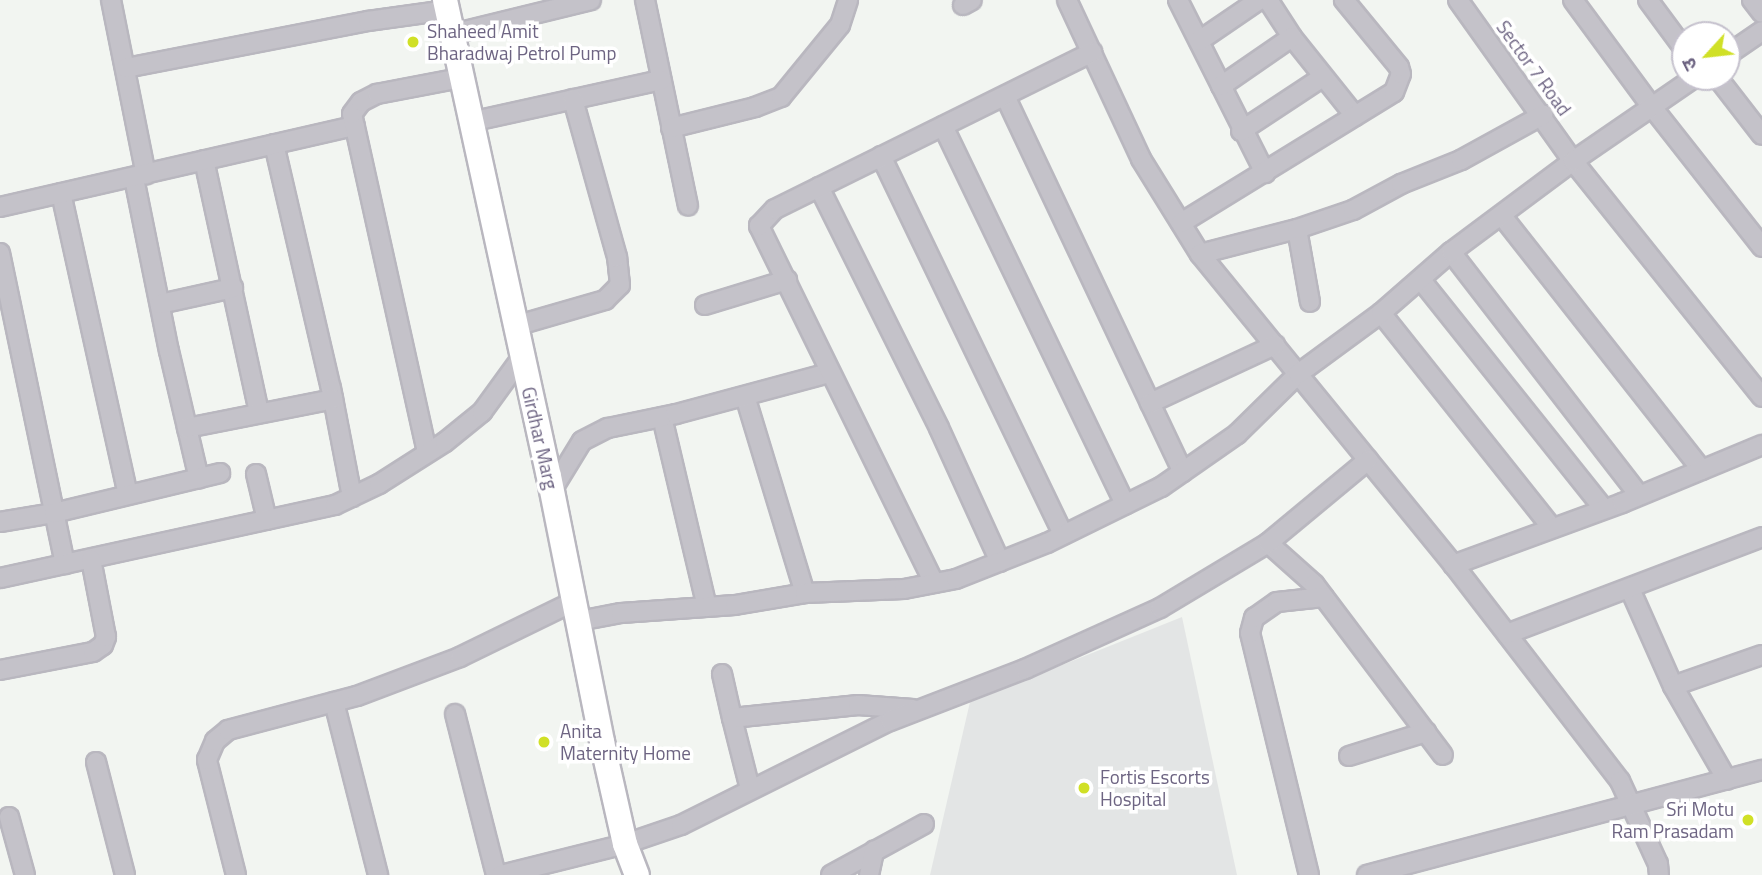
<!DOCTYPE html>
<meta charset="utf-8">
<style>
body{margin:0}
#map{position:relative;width:1762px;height:875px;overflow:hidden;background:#f2f5f1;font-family:"Titillium Web","Noto Sans Devanagari",sans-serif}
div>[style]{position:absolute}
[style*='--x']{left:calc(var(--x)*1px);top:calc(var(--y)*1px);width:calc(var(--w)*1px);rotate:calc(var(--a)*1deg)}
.built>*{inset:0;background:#e3e5e5}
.roads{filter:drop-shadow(2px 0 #b9b7bf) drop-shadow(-2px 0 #b9b7bf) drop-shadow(0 2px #b9b7bf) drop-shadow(0 -2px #b9b7bf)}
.street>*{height:18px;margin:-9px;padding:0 9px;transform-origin:9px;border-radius:9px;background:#c4c2c9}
.secondary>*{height:24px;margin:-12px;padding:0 12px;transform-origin:12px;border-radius:12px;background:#fff}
.dots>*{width:19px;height:19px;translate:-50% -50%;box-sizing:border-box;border:4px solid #fff;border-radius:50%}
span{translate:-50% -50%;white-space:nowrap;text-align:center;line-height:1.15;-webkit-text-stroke:7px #fff;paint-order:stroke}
.poi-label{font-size:19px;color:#6d6482}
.left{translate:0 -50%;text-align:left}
.right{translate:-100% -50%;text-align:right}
.street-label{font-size:19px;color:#6d6482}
.north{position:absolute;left:1671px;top:21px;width:70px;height:70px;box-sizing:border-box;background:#fff;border:2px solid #c5c1cd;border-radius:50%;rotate:243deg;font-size:19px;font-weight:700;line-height:28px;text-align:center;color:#6d6482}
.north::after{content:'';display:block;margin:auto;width:24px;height:32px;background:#d0e026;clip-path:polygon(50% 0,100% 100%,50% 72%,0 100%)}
</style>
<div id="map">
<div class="built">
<div style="clip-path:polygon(1182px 617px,1237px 875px,930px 875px,970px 702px)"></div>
</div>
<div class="roads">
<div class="street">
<div style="--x:111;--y:0;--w:178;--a:78.7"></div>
<div style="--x:645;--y:0;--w:210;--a:78.2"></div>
<div style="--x:1067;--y:0;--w:175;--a:65"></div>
<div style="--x:1141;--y:159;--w:112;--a:58.2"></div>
<div style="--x:1200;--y:254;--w:405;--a:50.8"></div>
<div style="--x:1456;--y:568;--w:269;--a:52.4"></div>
<div style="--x:1620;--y:781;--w:91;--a:65.4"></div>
<div style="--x:1658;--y:864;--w:11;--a:85"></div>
<div style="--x:1178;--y:0;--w:194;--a:63.3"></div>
<div style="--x:1268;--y:0;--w:44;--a:57"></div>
<div style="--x:1292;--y:37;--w:101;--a:51.4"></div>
<div style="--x:1458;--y:0;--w:198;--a:54.5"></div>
<div style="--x:1573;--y:161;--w:302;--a:51.3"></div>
<div style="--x:1573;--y:0;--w:133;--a:53.6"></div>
<div style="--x:1652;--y:107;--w:178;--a:51.8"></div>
<div style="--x:1648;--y:0;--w:62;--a:53.5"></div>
<div style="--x:1752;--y:0;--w:16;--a:52"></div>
<div style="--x:963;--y:5;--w:10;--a:-29"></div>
<div style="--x:452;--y:34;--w:143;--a:-13.7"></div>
<div style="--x:1199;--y:41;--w:73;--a:-34.3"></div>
<div style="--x:1727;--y:55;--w:42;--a:-34.4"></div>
<div style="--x:126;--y:68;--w:247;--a:-11"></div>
<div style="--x:368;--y:21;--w:80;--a:-7.9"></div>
<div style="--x:1717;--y:77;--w:73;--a:52.2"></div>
<div style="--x:1221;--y:86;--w:86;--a:-34.6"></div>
<div style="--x:1005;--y:96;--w:416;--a:64.7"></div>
<div style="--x:470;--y:122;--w:196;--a:-12.4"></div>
<div style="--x:943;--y:126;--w:420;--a:64.3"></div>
<div style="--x:671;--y:128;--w:87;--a:-14"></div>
<div style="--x:755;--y:107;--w:28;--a:-21"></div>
<div style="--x:781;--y:97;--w:93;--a:-50.7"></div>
<div style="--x:840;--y:25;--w:26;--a:-72"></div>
<div style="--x:1241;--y:131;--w:98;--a:-33.4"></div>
<div style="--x:274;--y:144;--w:251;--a:76.9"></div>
<div style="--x:331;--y:388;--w:111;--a:79.1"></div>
<div style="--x:881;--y:156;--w:420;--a:64.3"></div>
<div style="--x:204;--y:160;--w:259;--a:77.7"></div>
<div style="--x:134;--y:178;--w:177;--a:78.6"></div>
<div style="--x:169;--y:351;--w:131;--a:76.8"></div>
<div style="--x:819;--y:187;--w:269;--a:63.5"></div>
<div style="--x:939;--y:428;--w:147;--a:65.5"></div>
<div style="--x:61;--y:193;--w:309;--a:77.5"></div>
<div style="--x:0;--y:207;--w:364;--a:-12.9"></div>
<div style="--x:1502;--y:216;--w:323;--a:51.8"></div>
<div style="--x:1181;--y:223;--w:250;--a:-31.6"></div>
<div style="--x:1394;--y:92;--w:19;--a:-69"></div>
<div style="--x:1401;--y:74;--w:7;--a:-106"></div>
<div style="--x:1399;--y:67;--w:87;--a:-129.4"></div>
<div style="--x:1297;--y:229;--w:74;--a:79.9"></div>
<div style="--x:1451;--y:252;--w:306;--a:52.3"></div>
<div style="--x:0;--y:253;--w:318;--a:78.2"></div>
<div style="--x:1200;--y:254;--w:100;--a:-14.5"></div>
<div style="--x:1297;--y:229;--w:59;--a:-18.7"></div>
<div style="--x:1353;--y:210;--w:55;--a:-28.4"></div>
<div style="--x:1401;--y:184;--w:65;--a:-21.8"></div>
<div style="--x:1461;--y:160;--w:94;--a:-28.8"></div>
<div style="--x:1421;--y:280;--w:293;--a:51.4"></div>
<div style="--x:160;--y:304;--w:75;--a:-12.4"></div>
<div style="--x:705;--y:305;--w:86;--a:-17"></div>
<div style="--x:1381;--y:313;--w:275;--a:51.5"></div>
<div style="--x:515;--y:326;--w:94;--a:-16.1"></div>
<div style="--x:605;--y:300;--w:21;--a:-45"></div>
<div style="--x:620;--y:285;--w:28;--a:-96"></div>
<div style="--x:617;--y:257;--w:164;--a:-105.6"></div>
<div style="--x:745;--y:396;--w:206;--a:73.1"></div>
<div style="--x:1150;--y:403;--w:138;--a:-24.9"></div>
<div style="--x:662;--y:417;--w:195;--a:76.7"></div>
<div style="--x:187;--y:428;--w:149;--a:-11.2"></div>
<div style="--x:427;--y:452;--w:346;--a:-102.5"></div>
<div style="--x:352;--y:114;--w:15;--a:-53"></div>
<div style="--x:361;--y:102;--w:18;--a:-27"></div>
<div style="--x:377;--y:94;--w:86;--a:-10.8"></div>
<div style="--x:256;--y:474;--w:47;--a:76.6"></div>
<div style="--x:552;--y:490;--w:57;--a:-58.5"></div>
<div style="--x:582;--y:441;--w:29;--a:-27"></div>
<div style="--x:608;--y:428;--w:69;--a:-11.6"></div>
<div style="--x:676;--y:414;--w:158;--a:-15"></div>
<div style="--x:0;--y:522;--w:55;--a:-9.5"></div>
<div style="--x:54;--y:513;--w:171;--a:-13.5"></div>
<div style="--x:1268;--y:543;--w:62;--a:41.7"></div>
<div style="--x:1314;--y:584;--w:214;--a:53"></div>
<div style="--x:1453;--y:565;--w:180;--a:-20.1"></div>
<div style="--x:1622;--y:503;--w:152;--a:-22.5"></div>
<div style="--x:0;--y:578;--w:343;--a:-12.3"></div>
<div style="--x:335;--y:505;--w:49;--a:-25.5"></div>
<div style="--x:379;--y:484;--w:78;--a:-32.5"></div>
<div style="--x:445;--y:442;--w:48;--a:-39"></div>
<div style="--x:482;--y:412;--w:68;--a:-54"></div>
<div style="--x:934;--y:583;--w:398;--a:-116.1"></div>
<div style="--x:759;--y:226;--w:23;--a:-47"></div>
<div style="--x:775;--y:209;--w:354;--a:-26.3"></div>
<div style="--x:1630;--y:589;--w:106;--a:66.1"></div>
<div style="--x:1673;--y:686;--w:108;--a:60.1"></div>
<div style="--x:579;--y:621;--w:43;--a:-10.8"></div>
<div style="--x:621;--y:613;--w:114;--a:-4"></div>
<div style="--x:735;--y:605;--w:71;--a:-9.7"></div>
<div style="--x:805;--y:593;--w:99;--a:-2.3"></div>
<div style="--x:904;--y:589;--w:53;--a:-10.9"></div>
<div style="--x:956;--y:579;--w:98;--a:-21.6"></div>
<div style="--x:1047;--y:543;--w:127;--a:-26.2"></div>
<div style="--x:1161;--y:487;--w:93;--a:-34.9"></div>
<div style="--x:1237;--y:434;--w:86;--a:-44.5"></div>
<div style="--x:1298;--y:374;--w:103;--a:-36.3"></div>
<div style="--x:1381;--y:313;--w:93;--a:-41.1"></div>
<div style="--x:1451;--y:252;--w:152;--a:-36.7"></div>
<div style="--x:1573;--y:161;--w:148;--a:-34.5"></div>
<div style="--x:1507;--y:634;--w:273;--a:-20.8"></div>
<div style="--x:0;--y:670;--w:95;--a:-11"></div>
<div style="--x:93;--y:652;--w:12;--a:-35"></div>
<div style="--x:103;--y:645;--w:9;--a:-69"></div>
<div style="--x:106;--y:637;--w:79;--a:-100.9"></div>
<div style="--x:722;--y:674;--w:45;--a:77.2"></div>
<div style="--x:1673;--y:686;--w:94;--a:-19.2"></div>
<div style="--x:334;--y:702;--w:179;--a:75.7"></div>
<div style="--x:455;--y:714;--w:166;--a:75.7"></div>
<div style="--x:1349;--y:756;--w:81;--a:-17.3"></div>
<div style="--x:96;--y:762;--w:117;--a:75.6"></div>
<div style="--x:750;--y:789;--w:73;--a:-104.2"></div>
<div style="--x:732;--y:718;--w:127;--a:-5.9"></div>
<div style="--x:858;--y:705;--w:55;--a:4.2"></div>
<div style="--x:9;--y:817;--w:60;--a:74.6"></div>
<div style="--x:236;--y:875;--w:119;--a:-104.2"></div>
<div style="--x:207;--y:760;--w:21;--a:-67"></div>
<div style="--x:215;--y:741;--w:17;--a:-40"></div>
<div style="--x:228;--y:730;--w:133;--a:-14.8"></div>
<div style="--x:357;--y:696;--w:110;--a:-20.7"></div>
<div style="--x:460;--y:657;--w:128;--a:-26"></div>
<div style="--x:501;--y:875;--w:128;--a:-14"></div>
<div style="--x:625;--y:844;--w:59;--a:-18.7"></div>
<div style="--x:681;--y:825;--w:233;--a:-26.5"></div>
<div style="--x:890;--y:721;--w:145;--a:-21.1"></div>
<div style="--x:1025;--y:669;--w:148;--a:-24.3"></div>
<div style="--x:1160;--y:608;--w:126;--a:-31"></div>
<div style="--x:1268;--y:543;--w:130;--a:-39.7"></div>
<div style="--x:831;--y:875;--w:106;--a:-28.7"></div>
<div style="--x:869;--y:875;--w:25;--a:-78"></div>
<div style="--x:1309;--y:875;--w:249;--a:-103.7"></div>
<div style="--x:1250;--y:633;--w:16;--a:-75"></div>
<div style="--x:1254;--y:618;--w:28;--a:-35"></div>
<div style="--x:1277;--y:602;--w:47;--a:-6.1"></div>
<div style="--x:1367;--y:875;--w:409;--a:-14.9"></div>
</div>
<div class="secondary">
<div style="--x:445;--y:0;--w:487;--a:77.7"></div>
<div style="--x:549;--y:476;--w:271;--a:78.7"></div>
<div style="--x:602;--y:742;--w:105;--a:77.3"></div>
<div style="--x:625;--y:844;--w:33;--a:69"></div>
</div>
</div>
<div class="dots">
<div style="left:413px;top:42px;background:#d0e026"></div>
<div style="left:544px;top:742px;background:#d0e026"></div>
<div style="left:1084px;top:788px;background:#d0e026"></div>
<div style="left:1748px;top:820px;background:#d0e026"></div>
</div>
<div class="poi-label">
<span class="left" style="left:427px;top:42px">Shaheed Amit<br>Bharadwaj Petrol Pump</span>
<span class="left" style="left:560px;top:742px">Anita<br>Maternity Home</span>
<span class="left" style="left:1100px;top:788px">Fortis Escorts<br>Hospital</span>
<span class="right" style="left:1734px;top:820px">Sri Motu<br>Ram Prasadam</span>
</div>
<div class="street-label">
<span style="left:1534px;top:68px;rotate:54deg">Sector 7 Road</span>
<span style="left:540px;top:438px;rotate:77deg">Girdhar Marg</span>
</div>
<div class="north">उ</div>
</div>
